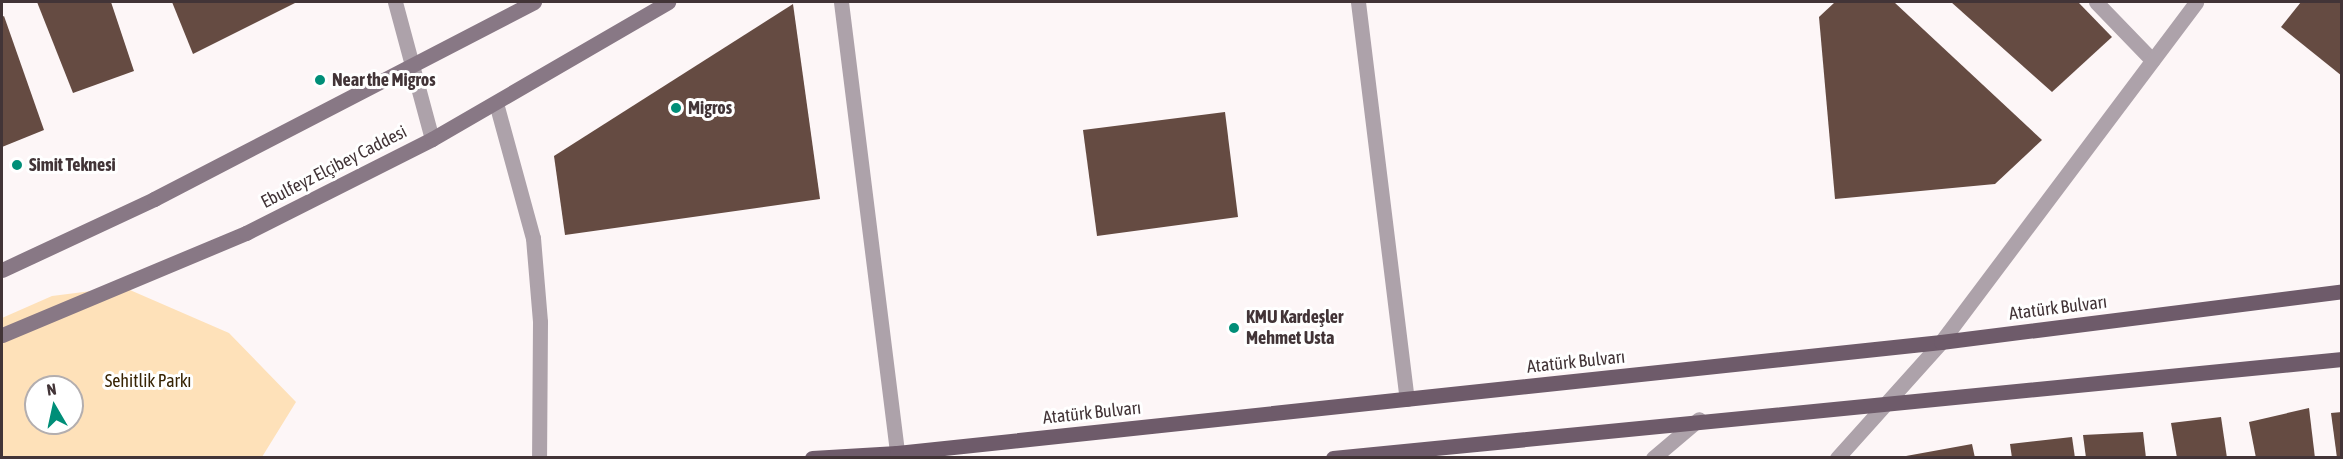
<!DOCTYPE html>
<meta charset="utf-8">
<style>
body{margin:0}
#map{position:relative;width:2343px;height:459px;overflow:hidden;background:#fdf6f7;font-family:"Asap Condensed",sans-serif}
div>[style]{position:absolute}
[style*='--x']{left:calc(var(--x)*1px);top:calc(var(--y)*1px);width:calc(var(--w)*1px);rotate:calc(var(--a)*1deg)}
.green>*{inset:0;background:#fee1b9}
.building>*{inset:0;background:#654b42}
.lane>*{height:15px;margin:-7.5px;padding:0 7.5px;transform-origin:7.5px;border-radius:7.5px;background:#ada2aa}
.street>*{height:15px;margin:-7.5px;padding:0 7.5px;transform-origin:7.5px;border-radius:7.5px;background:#ada2aa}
.secondary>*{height:15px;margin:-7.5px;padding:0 7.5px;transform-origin:7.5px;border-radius:7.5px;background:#887885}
.primary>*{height:15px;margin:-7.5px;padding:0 7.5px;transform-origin:7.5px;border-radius:7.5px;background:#6e5b6a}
.dots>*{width:16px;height:16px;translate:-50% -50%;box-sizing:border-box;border:3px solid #fff;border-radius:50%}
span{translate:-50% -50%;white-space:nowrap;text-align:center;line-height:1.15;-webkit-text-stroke:6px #fff;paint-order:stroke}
.poi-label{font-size:18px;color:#423437;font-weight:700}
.left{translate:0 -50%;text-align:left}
.street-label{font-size:18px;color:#423437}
.park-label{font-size:18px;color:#382404}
.frame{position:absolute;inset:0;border:3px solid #423437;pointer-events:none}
.north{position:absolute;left:24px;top:375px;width:60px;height:60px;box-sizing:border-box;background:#fff;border:2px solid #b3aeaf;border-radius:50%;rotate:351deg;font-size:16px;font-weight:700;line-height:24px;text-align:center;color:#423437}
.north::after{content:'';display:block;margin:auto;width:21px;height:27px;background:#008e78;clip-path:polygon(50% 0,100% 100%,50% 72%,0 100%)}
</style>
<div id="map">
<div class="green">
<div style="clip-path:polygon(evenodd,123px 287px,229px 333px,296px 402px,262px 457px,2px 457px,2px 318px,52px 296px,123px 287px,36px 387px,72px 387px,72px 423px,36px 423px,36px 387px)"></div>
</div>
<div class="building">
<div style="clip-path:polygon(37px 2px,111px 2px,134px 71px,73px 93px)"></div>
<div style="clip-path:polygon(172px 2px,297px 2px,193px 54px)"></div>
<div style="clip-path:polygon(1835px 2px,1894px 2px,2042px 140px,1995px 184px,1835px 199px,1819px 17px)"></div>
<div style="clip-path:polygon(1951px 2px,2078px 2px,2112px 37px,2052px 92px)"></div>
<div style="clip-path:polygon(2301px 2px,2342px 2px,2342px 76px,2281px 27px)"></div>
<div style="clip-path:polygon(793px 4px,820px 199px,565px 235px,554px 156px)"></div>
<div style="clip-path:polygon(4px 16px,44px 130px,2px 147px,2px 17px)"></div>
<div style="clip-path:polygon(1225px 112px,1238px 217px,1097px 236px,1083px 130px)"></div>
<div style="clip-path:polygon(2309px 408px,2315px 458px,2256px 458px,2249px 422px)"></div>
<div style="clip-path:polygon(2342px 412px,2342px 458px,2337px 458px,2331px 413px)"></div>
<div style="clip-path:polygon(2221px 417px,2227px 458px,2177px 458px,2171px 423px)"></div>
<div style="clip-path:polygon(2143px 432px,2146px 458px,2086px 458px,2083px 435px)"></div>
<div style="clip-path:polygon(2072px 437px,2075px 458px,2012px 458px,2010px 444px)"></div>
<div style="clip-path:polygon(1972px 444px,1975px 458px,1906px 458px,1906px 456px)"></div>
</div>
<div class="lane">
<div style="--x:1653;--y:458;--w:60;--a:-40.3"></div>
</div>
<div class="street">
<div style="--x:395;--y:2;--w:142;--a:74.9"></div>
<div style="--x:841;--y:2;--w:454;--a:82.9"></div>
<div style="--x:1358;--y:2;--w:400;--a:83"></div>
<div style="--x:2096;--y:2;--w:81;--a:46"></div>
<div style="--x:496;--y:103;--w:140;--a:74.7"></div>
<div style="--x:533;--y:238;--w:84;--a:85.2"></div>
<div style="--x:540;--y:322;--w:136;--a:90.4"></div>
<div style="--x:1837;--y:458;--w:156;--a:-48.1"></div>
<div style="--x:1941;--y:342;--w:425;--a:-53.1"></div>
</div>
<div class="secondary">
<div style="--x:2;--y:270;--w:168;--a:-25"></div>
<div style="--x:154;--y:199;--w:428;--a:-27.4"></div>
<div style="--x:2;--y:335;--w:264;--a:-22.7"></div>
<div style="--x:246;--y:233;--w:208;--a:-26.8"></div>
<div style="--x:432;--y:139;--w:273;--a:-30.1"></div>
</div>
<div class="primary">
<div style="--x:812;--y:458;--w:85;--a:-3.4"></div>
<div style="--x:897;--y:453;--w:1050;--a:-6.07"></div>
<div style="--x:1941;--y:342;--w:404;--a:-7.2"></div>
<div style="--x:1333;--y:458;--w:1014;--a:-5.6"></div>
</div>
<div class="dots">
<div style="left:320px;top:80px;background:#008e78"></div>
<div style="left:676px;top:108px;background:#008e78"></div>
<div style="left:17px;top:165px;background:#008e78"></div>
<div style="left:1234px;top:328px;background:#008e78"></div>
</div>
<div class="poi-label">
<span class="left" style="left:332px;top:80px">Near the Migros</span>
<span class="left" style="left:688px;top:108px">Migros</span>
<span class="left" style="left:29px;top:165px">Simit Teknesi</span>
<span class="left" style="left:1246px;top:328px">KMU Kardeşler<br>Mehmet Usta</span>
</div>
<div class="street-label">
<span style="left:334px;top:167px;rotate:-27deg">Ebulfeyz Elçibey Caddesi</span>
<span style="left:2058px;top:308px;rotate:-7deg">Atatürk Bulvarı</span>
<span style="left:1576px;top:362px;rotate:-6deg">Atatürk Bulvarı</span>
<span style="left:1092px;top:413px;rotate:-6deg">Atatürk Bulvarı</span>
</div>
<div class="park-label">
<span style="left:148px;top:381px">Sehitlik Parkı</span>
</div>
<div class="frame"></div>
<div class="north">N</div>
</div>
